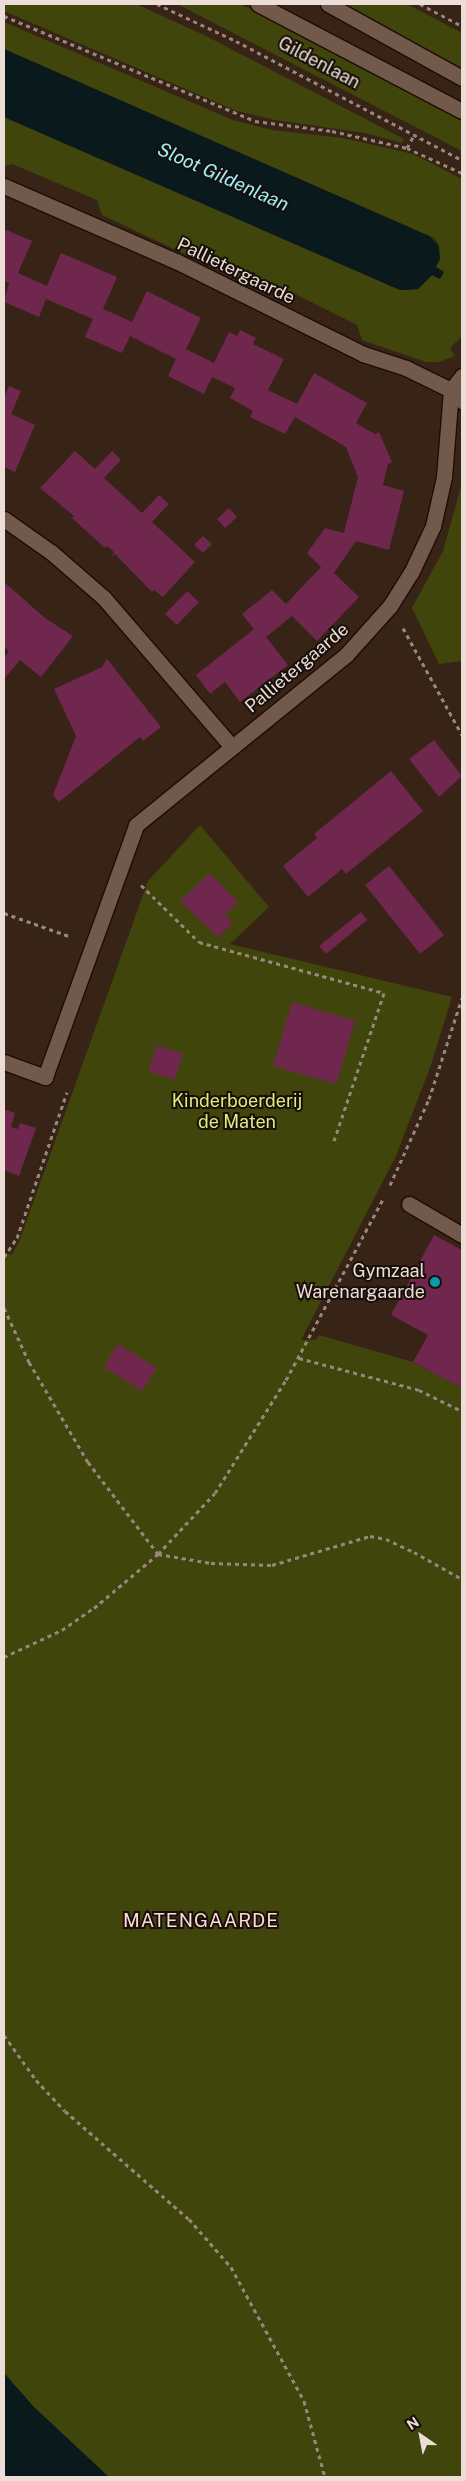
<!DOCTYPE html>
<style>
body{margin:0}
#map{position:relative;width:466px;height:2481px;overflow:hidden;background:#382317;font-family:"Public Sans",sans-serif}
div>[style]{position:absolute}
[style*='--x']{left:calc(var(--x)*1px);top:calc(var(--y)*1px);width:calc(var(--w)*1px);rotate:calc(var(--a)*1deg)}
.green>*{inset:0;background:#40450c}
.water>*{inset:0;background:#09191c}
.building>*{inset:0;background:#6f274e}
.path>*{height:3px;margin-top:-1.5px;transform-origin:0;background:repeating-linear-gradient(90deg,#98877d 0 4px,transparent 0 8px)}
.roads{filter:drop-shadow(1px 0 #1e0c03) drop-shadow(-1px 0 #1e0c03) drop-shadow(0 1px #1e0c03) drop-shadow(0 -1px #1e0c03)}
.minor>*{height:15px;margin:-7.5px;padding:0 7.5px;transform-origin:7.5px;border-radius:7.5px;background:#71594c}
.tertiary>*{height:15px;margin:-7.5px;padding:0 7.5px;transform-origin:7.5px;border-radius:7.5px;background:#71594c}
.dots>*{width:14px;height:14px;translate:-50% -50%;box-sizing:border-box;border:2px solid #180f0a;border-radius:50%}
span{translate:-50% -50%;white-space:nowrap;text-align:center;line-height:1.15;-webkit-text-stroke:4px #180f0a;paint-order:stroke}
.street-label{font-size:18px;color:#ecded6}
.park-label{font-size:18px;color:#deed79}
.poi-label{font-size:18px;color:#ecded6}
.right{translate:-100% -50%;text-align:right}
.water-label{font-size:19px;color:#9af0fd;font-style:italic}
.neighbourhood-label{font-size:19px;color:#fdd9d8;letter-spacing:1px}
.frame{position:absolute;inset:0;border:5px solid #ecded6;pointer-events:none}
.north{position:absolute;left:396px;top:2411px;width:50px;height:50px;-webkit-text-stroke:4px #180f0a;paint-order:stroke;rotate:327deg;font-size:14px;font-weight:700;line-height:20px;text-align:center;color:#ecded6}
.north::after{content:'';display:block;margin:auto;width:18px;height:22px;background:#ecded6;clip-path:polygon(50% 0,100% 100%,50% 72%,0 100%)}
</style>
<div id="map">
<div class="green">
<div style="clip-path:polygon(4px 4px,136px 4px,206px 36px,404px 139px,402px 143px,365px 133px,275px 120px,237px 111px,4px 11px)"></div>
<div style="clip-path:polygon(177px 4px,239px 4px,253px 10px,462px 121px,462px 151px)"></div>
<div style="clip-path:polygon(342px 4px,407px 4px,462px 33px,462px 68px)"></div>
<div style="clip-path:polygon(4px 22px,233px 120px,272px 130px,343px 138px,413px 154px,462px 179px,462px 336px,450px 348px,455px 356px,439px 362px,426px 362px,362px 340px,357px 325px,275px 284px,259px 289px,102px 215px,97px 200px,12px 164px,4px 167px,4px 117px,400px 290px,418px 289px,432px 275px,439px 279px,444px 272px,436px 267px,439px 246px,434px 238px,4px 49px)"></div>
<div style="clip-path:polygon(462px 483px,462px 661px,439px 664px,412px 608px,443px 551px)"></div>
<div style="clip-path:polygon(200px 825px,269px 907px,230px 944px,452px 997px,431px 1065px,396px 1156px,301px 1340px,316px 1340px,319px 1335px,413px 1362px,462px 1388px,462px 2477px,4px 2477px,4px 1252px,11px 1255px,19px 1242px,148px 881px)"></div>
</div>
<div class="water">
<div style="clip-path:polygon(4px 49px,429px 236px,439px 246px,440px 259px,436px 267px,444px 272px,440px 279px,432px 275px,418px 289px,400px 290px,4px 117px)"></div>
<div style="clip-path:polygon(4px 2373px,34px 2407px,109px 2477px,8px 2477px,4px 2474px)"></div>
</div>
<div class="building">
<div style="clip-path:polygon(4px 229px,32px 241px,18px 273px,47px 286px,61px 253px,117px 277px,103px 309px,117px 315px,132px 322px,147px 291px,201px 318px,186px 349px,214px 363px,229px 332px,237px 336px,240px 330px,256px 338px,253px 344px,284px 359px,268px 390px,297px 404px,314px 373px,367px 403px,356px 423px,375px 434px,379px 432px,392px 462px,388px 464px,383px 485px,404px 491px,389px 550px,356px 541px,334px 573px,359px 597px,317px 641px,292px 616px,266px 637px,288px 665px,240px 702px,225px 682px,210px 694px,196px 675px,254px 629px,242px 614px,272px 590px,286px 604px,321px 567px,307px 553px,325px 528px,344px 533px,358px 477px,346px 447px,295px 417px,285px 434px,250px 417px,253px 411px,230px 398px,235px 388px,212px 377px,204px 394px,168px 376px,176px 359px,130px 336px,122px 353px,85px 337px,93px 319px,46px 299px,39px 317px,4px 302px,9px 283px,4px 281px)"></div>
<div style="clip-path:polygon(9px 386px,21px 391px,11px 414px,35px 425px,15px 472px,4px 467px,4px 397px)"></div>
<div style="clip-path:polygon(75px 451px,95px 469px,112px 451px,121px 460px,104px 478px,142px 513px,159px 495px,169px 504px,152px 522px,195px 562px,163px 597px,154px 590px,152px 592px,115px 554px,112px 557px,114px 552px,107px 546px,105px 548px,72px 518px,74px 516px,40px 488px)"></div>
<div style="clip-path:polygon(229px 508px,237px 517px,225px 528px,217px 519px)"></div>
<div style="clip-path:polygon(203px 536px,212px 544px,203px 553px,194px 545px)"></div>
<div style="clip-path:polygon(4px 582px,45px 618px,73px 636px,41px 677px,20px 660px,4px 679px,4px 658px,9px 651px,4px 647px)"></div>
<div style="clip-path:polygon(187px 591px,199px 602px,177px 625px,165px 614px)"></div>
<div style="clip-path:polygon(107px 659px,161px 727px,143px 741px,140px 737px,59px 802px,53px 795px,76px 736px,54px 689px,102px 667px)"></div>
<div style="clip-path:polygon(434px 740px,462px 776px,439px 797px,409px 759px)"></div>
<div style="clip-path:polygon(391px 771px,423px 811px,346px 874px,342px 869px,308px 897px,283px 866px,317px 838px,314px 834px)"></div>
<div style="clip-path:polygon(389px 866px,444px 935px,420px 954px,365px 885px)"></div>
<div style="clip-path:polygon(210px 873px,238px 902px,225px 915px,233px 923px,218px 937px,180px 901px)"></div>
<div style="clip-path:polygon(361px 912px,367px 920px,326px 954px,319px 946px)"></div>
<div style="clip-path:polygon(292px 1002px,355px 1021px,336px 1084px,273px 1066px)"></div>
<div style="clip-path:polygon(157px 1045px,183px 1054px,174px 1080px,148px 1071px)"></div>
<div style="clip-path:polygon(4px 1109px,15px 1113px,11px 1127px,18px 1129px,20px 1123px,36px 1128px,19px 1176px,4px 1170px)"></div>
<div style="clip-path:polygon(434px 1235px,462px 1250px,462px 1388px,413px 1362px,428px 1335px,391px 1315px)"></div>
<div style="clip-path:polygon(118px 1344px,157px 1368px,142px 1391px,104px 1367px)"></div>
</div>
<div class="path">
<div style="--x:157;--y:4;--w:87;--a:25.1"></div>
<div style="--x:236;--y:41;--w:255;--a:27.8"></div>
<div style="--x:420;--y:4;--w:47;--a:27.6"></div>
<div style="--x:4;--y:16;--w:272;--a:22.7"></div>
<div style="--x:255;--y:121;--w:78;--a:7.4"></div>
<div style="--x:332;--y:131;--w:77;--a:12.8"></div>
<div style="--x:407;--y:148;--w:15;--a:-62"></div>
<div style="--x:407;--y:148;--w:60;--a:24.4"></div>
<div style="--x:403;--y:628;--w:122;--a:61.1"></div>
<div style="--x:141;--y:885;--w:81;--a:44.5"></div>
<div style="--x:199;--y:942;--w:192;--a:15.4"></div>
<div style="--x:384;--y:993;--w:159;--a:108.7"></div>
<div style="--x:4;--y:913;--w:69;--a:19.5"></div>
<div style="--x:390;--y:1185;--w:94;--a:-65.6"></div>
<div style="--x:429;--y:1099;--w:106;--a:-71.9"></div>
<div style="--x:4;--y:1257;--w:23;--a:-56"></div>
<div style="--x:17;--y:1238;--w:154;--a:-71.1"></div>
<div style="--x:4;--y:1308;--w:60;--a:65.2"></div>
<div style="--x:29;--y:1362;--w:116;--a:59.5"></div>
<div style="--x:88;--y:1462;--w:116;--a:52.7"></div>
<div style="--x:158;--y:1554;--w:54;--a:9.6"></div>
<div style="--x:211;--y:1563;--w:61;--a:1.9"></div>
<div style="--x:272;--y:1565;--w:102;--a:-16.5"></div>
<div style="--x:370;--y:1536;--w:16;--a:11"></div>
<div style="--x:386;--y:1539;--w:31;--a:25"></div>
<div style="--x:414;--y:1552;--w:55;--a:29.4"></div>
<div style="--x:299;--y:1358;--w:124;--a:14.9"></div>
<div style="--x:419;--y:1390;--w:48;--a:26"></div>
<div style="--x:4;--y:1657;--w:64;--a:-25"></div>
<div style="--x:62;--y:1630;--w:39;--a:-35"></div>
<div style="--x:94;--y:1608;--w:84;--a:-40.2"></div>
<div style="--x:158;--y:1554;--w:83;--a:-46.9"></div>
<div style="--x:215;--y:1493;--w:133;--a:-57.9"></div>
<div style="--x:286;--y:1380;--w:205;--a:-61.8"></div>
<div style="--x:4;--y:2035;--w:55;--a:54.6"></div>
<div style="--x:36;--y:2080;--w:42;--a:46.9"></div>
<div style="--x:65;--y:2111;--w:164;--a:41.1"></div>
<div style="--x:189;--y:2219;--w:64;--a:48.8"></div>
<div style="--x:231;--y:2267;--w:153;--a:61.4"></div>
<div style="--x:304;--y:2401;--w:79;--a:74.6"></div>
</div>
<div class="roads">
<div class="minor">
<div style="--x:4;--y:186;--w:188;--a:23.6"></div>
<div style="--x:176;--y:261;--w:209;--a:26.4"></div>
<div style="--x:363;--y:354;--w:45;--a:18"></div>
<div style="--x:406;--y:368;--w:50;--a:26.1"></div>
<div style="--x:451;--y:390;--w:16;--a:45"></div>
<div style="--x:4;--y:519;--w:57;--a:35.1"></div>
<div style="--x:51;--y:552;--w:70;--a:41"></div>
<div style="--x:104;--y:598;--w:196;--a:49.3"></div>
<div style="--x:4;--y:1062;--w:44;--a:20.1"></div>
<div style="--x:45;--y:1077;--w:268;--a:-70.1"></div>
<div style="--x:136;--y:825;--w:270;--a:-39"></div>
<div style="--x:346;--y:655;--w:66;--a:-48.1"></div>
<div style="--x:390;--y:606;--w:39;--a:-58"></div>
<div style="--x:411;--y:573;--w:52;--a:-64.9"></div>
<div style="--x:433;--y:526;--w:50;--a:-77.3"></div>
<div style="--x:444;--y:477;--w:87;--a:-85.4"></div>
<div style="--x:451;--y:390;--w:18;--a:-52"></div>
<div style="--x:409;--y:1204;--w:61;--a:30.3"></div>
</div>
<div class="tertiary">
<div style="--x:258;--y:4;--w:230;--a:27.7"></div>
<div style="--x:328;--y:4;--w:153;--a:28.9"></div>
</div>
</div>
<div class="dots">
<div style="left:435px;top:1282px;background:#0f9aa8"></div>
</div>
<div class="street-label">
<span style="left:319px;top:63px;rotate:28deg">Gildenlaan</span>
<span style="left:236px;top:271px;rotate:26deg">Pallietergaarde</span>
<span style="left:297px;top:668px;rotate:-40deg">Pallietergaarde</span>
</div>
<div class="park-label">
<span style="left:237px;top:1112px">Kinderboerderij<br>de Maten</span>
</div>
<div class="poi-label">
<span class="right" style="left:425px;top:1282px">Gymzaal<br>Warenargaarde</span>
</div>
<div class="water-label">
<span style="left:223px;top:177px;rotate:24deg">Sloot Gildenlaan</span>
</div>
<div class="neighbourhood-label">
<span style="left:201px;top:1921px">MATENGAARDE</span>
</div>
<div class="frame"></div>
<div class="north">N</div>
</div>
